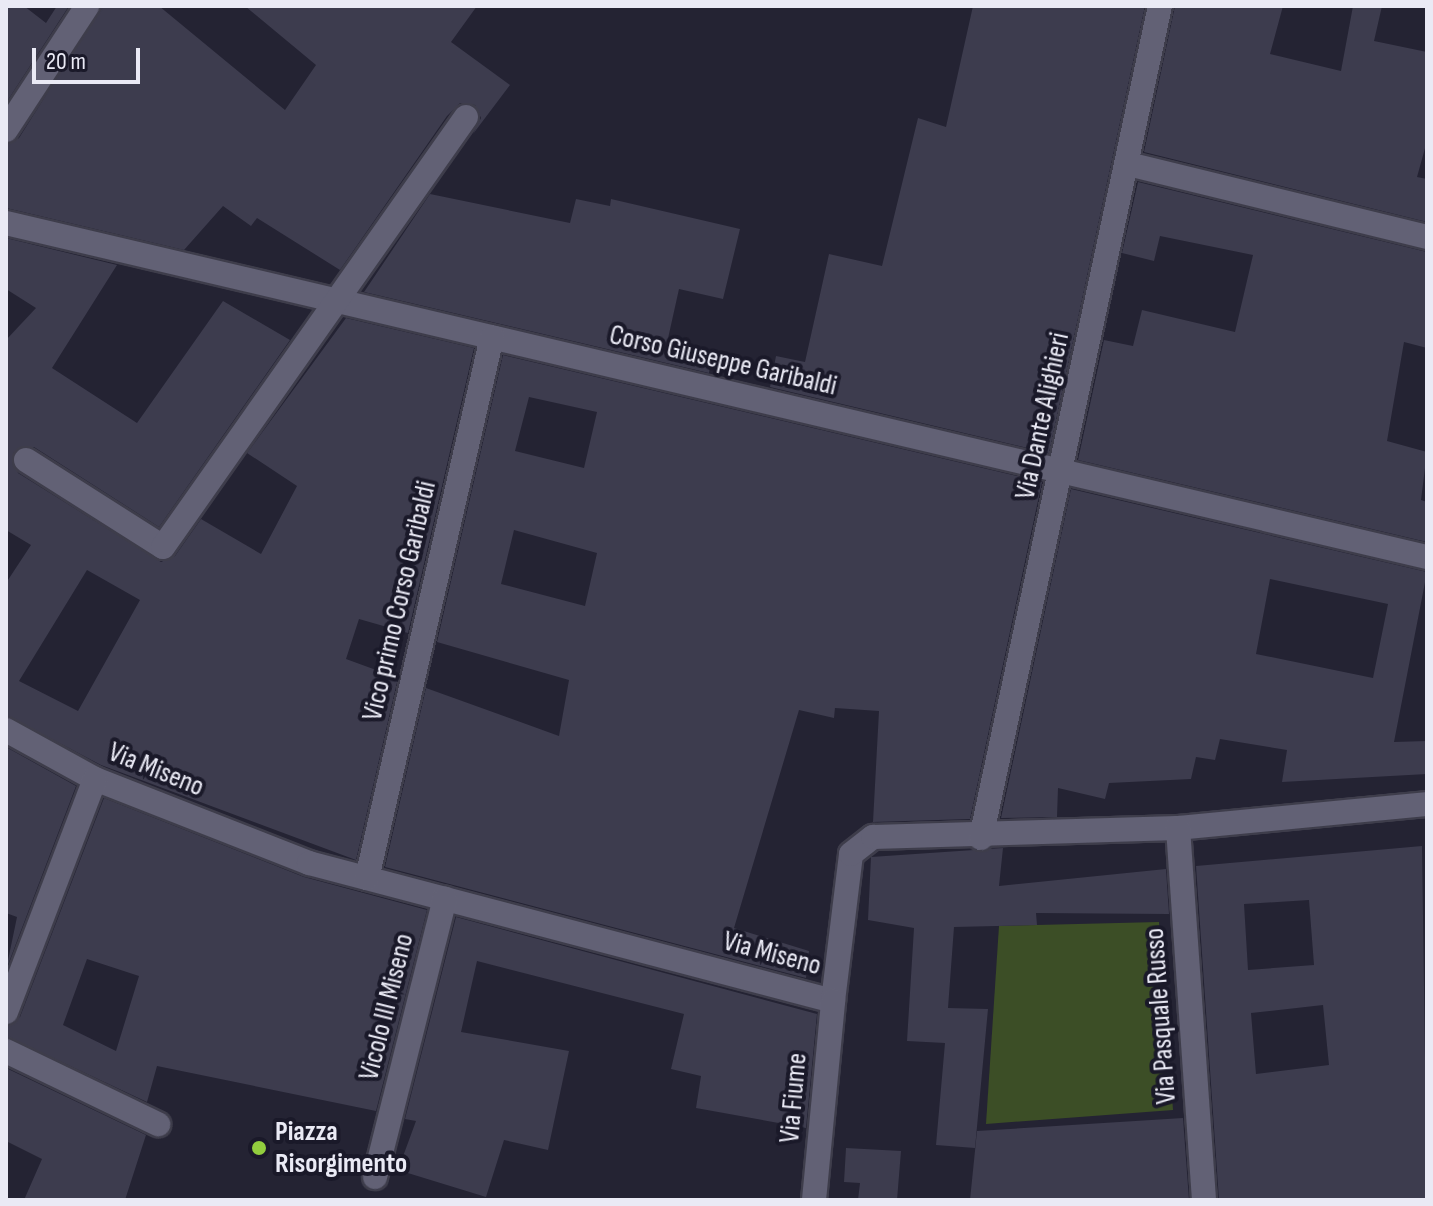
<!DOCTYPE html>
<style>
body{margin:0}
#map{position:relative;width:1433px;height:1206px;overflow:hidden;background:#242333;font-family:"Sofia Sans Condensed",sans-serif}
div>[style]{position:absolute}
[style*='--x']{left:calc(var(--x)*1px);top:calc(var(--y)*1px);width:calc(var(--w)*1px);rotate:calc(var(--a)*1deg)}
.green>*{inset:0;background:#3c4e26}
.building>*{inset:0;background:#3d3c4e}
.roads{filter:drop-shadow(2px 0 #3e3d4b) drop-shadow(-2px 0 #3e3d4b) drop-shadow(0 2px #3e3d4b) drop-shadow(0 -2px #3e3d4b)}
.street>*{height:24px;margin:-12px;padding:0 12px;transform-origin:12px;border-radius:12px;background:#626175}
.dots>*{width:22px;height:22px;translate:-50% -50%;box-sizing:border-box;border:4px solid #1a1929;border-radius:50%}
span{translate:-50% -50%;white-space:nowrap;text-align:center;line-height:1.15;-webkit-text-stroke:8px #1a1929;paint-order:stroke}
.street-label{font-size:28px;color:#eaeaf5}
.poi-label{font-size:28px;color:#eaeaf5;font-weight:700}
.left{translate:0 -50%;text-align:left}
.frame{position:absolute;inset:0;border:8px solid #eaeaf5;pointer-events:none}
.scale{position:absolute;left:32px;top:48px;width:108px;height:36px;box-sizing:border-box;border:4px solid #eaeaf5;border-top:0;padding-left:10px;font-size:24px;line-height:28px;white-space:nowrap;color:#eaeaf5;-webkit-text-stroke:6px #1a1929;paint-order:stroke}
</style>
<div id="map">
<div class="green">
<div style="clip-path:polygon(1159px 922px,1173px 1110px,986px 1124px,999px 926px)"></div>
</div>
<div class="building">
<div style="clip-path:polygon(6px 6px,24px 6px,46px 23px,57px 6px,69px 6px,6px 103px)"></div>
<div style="clip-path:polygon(102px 6px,159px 6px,285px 110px,316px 65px,245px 6px,477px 6px,451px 42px,510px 85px,473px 134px,481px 118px,475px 105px,460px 103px,447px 116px,340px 270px,257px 218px,251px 226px,223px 206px,184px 250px,6px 208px,6px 145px,19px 138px)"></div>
<div style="clip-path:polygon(973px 6px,1145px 6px,1049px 453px,770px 387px,776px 356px,805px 362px,829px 254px,882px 266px,918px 118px,946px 127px)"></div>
<div style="clip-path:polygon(1175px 6px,1283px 6px,1270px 54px,1341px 71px,1353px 6px,1382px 6px,1374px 41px,1427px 52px,1427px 141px,1417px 177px,1427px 179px,1427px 222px,1144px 152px)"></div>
<div style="clip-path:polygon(1138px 182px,1427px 252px,1427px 348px,1404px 342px,1387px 441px,1427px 452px,1421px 500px,1427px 502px,1427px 542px,1078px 460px,1104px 340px,1133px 346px,1142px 310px,1235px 332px,1253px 255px,1160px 236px,1154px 261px,1122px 253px)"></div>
<div style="clip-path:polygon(430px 194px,570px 223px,576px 199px,610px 206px,611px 199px,740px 229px,723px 299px,679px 289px,667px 343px,712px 353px,709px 373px,364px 292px)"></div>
<div style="clip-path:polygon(evenodd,6px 238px,117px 265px,52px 368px,137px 423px,223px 301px,290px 340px,159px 527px,34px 447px,13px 453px,18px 473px,161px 562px,175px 556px,201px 519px,261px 554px,297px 486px,247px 453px,346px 318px,474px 348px,408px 633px,359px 619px,346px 659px,398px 678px,356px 860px,101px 765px,6px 715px,6px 583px,31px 545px,6px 530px,6px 340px,36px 308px,6px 289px,6px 238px,87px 570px,140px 600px,78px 711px,19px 681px,87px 570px)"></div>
<div style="clip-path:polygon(evenodd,503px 355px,1042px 482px,970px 819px,873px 822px,879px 711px,835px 708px,834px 718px,799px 710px,734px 928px,809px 951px,806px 978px,385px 867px,426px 688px,559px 736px,569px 680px,437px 642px,503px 355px,529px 397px,597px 412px,584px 468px,515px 451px,529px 397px,503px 355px,514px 530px,597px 553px,585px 606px,501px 584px,514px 530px)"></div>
<div style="clip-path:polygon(evenodd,1071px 489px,1427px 572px,1394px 742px,1427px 741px,1427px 774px,1282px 782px,1287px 750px,1220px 739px,1215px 760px,1196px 757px,1191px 779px,1109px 783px,1105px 799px,1058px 788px,1057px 817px,1001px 818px,1071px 489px,1270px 579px,1388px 604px,1373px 678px,1256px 654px,1270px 579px)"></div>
<div style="clip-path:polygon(6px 747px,76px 786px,6px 970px,17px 917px,6px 913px)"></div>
<div style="clip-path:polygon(evenodd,104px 798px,304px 877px,427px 910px,376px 1111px,157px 1066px,147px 1102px,6px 1036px,6px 1027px,20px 1017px,104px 798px,87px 959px,139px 976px,116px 1051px,63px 1025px,87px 959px)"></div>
<div style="clip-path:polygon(evenodd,1422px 846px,1427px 1200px,1219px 1200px,1196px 866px,1422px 846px,1309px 900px,1314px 965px,1248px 970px,1244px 904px,1309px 900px,1422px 846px,1323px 1005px,1329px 1065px,1256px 1074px,1251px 1013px,1323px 1005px)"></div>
<div style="clip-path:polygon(1003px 848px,999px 886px,1166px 869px,1169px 914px,1036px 913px,1037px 925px,954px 927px,948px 1008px,988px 1009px,975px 1148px,936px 1145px,945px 1043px,907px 1041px,914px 928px,868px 920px,871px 857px)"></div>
<div style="clip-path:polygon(456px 917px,817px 1014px,806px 1128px,696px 1108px,701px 1076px,671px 1069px,684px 1014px,477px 961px,461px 1032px,569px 1051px,548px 1150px,504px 1140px,486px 1197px,398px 1170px,416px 1121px,405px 1119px)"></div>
<div style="clip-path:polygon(6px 1068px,146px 1135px,125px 1200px,24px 1200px,42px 1159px,6px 1141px)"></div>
<div style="clip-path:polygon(1183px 1118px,1189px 1200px,970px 1200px,977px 1131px)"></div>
<div style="clip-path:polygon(846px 1148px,901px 1151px,897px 1200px,858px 1200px,860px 1183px,844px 1182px)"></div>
</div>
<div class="roads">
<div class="street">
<div style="--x:6;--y:130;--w:148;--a:-56.8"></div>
<div style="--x:1128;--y:164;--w:308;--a:13.7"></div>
<div style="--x:6;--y:223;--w:1460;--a:13.23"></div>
<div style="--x:26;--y:460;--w:162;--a:32.4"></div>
<div style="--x:163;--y:547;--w:526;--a:-54.83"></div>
<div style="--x:6;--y:730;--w:102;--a:28.8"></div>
<div style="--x:95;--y:779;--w:230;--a:21.4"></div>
<div style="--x:309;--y:863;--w:542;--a:14.75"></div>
<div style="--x:833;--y:1001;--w:148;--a:-83"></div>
<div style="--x:851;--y:854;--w:28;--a:-38"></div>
<div style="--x:873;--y:837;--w:305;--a:-1.7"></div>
<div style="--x:1178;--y:828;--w:250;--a:-5.5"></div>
<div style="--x:1178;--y:828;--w:373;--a:86"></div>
<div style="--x:981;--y:838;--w:851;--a:-77.86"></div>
<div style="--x:367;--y:878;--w:555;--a:-76.99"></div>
<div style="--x:6;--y:1012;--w:249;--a:-69.1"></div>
<div style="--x:6;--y:1051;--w:169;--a:25.7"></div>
<div style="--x:375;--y:1177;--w:287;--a:-75.9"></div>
<div style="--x:814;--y:1200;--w:200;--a:-84.5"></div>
</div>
</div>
<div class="dots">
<div style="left:259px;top:1148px;background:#92cd3e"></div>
</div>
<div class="street-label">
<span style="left:723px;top:361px;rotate:13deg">Corso Giuseppe Garibaldi</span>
<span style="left:1043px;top:416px;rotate:-78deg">Via Dante Alighieri</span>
<span style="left:400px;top:601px;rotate:-77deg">Vico primo Corso Garibaldi</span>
<span style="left:156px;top:770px;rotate:22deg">Via Miseno</span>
<span style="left:772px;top:954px;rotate:15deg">Via Miseno</span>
<span style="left:387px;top:1007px;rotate:-76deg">Vicolo III Miseno</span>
<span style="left:1161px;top:1016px;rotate:-94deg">Via Pasquale Russo</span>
<span style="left:794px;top:1098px;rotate:-85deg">Via Fiume</span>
</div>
<div class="poi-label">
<span class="left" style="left:275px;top:1148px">Piazza<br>Risorgimento</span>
</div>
<div class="frame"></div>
<div class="scale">20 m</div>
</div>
